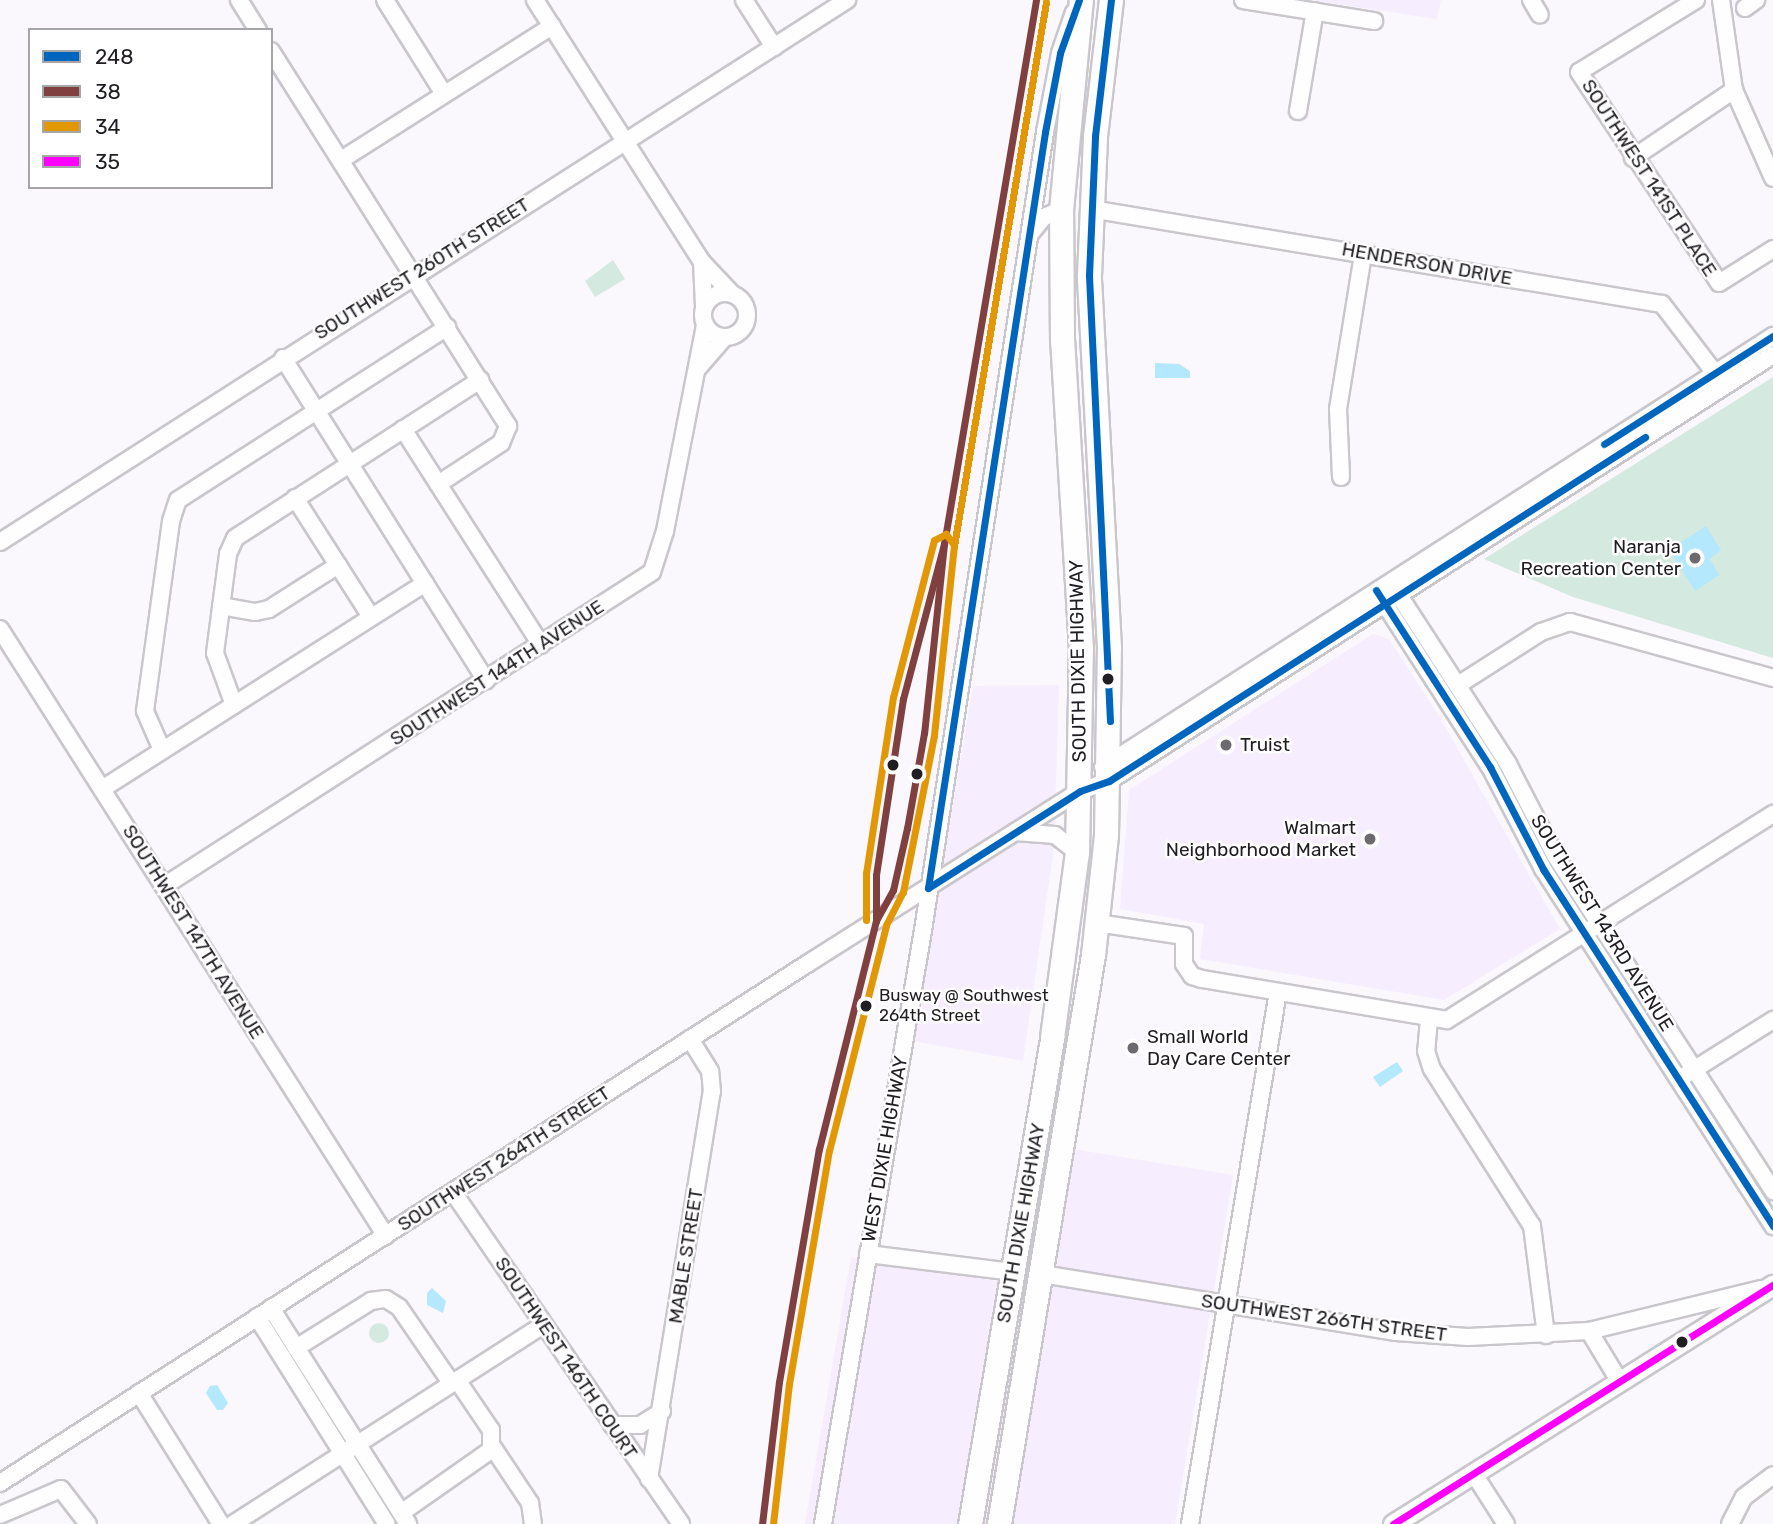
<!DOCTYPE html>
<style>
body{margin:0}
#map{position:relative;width:1773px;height:1524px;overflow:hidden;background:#faf7fd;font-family:Rubik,sans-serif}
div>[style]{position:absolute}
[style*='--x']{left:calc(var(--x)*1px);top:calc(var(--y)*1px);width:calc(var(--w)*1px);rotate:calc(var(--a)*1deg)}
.built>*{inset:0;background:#f6eefe}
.green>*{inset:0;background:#d4e9df}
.round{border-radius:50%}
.water>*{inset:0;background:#b4e8fc}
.roads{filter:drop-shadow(2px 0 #c9c6cc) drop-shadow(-2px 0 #c9c6cc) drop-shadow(0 2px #c9c6cc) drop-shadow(0 -2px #c9c6cc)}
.minor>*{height:16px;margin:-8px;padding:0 8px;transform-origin:8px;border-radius:8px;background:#fefeff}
.minor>.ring{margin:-8px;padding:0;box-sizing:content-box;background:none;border:16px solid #fefeff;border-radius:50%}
.major>*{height:19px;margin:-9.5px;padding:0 9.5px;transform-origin:9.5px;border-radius:9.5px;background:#fefeff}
.highway>*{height:23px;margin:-11.5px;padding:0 11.5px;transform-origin:11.5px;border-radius:11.5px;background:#fefeff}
.bus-1>*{height:7px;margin:-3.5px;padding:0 3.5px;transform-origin:3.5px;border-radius:3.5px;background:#0065bd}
.bus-2>*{height:7px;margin:-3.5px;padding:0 3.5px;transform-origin:3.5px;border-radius:3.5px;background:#804040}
.bus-3>*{height:7px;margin:-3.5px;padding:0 3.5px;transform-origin:3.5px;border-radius:3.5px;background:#e29804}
.bus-4>*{height:7px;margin:-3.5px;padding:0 3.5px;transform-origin:3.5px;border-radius:3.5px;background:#f0f}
.dots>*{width:19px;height:19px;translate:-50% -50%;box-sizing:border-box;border:4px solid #fff;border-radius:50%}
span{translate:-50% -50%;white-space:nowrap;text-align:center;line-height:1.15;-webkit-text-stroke:5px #fff;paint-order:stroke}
.bus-label{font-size:17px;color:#201d23}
.left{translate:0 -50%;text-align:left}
.street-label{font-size:19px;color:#201d23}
.poi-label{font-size:19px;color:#201d23}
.right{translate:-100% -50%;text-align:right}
.legend{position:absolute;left:28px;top:28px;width:245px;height:161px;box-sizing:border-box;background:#fff;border:2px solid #a6a5a7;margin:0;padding:9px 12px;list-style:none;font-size:21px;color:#201d23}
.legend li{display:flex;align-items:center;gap:14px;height:35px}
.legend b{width:35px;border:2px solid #a6a5a7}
</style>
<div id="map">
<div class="built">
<div style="clip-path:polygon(1311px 0,1441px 0,1437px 19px)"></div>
<div style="clip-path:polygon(1373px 634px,1389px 639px,1439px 716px,1560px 929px,1444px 1000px,1200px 959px,1204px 924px,1120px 909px,1129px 790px)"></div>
<div style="clip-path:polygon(1059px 685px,1054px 847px,1023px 1061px,913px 1041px,973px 686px)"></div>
<div style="clip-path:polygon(1024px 1141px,1233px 1175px,1175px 1524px,805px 1524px,851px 1257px,1002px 1282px)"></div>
</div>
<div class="green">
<div style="clip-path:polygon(613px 260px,625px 279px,595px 297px,585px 281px)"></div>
<div style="clip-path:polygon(1773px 377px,1773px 658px,1573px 597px,1484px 559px)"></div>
<div class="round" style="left:369px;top:1323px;width:20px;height:20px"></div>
</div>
<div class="water">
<div style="clip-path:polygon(1155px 363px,1179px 364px,1190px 371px,1190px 378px,1155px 378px)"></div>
<div style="clip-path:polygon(1706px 526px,1721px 550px,1710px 559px,1719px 575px,1695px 591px,1669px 550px)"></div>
<div style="clip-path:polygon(1397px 1062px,1403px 1071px,1380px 1087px,1373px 1077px)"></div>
<div style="clip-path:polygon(432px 1288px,446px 1301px,443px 1313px,427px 1305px,427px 1293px)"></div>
<div style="clip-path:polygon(217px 1385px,228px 1403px,223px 1410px,217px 1410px,206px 1393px,210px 1386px)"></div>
</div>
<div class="roads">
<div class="minor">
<div style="--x:239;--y:0;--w:36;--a:58"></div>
<div style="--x:385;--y:0;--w:111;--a:57.9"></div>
<div style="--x:535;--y:0;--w:311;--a:57.5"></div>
<div style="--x:702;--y:262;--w:44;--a:46.8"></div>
<div style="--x:744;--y:0;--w:56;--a:57.4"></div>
<div style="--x:1243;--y:0;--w:133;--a:9.1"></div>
<div style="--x:1531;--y:0;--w:17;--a:59"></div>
<div style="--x:1696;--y:0;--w:137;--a:148.4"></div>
<div style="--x:1579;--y:72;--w:253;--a:56.4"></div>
<div style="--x:1719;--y:283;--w:64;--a:-32.2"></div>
<div style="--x:1721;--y:0;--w:91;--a:81.8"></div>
<div style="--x:1734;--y:90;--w:96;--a:66.1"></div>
<div style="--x:1745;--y:8;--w:14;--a:-36"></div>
<div style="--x:271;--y:51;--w:444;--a:57.7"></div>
<div style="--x:508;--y:426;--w:18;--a:112"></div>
<div style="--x:501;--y:443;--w:75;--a:146.9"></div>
<div style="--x:1298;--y:111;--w:101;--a:-80.4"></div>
<div style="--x:1633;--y:158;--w:122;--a:-34"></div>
<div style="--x:341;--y:160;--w:250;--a:-32.4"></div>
<div style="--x:1091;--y:209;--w:579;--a:9.45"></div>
<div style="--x:1662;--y:304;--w:97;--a:52.5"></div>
<div style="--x:1030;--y:234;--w:22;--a:-51"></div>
<div style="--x:1044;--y:217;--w:18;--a:-22"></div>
<div style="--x:702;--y:262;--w:44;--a:87.4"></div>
<div class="ring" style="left:703px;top:293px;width:28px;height:28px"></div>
<div style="--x:283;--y:358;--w:381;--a:57.8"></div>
<div style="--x:698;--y:368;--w:40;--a:-49"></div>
<div style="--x:403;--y:429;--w:256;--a:57.4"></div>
<div style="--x:1341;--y:477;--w:68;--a:-92.5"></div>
<div style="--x:1338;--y:409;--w:157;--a:-80.8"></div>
<div style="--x:295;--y:498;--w:141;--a:57.4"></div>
<div style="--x:0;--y:542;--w:1006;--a:-32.62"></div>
<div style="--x:1393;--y:586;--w:212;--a:57.1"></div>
<div style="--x:1508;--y:764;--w:102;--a:62.7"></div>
<div style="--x:1555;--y:855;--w:401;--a:57"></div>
<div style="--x:1379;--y:595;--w:205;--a:57.2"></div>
<div style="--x:1490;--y:767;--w:115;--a:62.5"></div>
<div style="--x:1543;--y:869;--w:425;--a:57.2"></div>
<div style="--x:221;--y:606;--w:35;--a:10"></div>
<div style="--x:255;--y:612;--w:14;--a:-12"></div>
<div style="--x:269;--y:609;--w:82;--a:-32.5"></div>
<div style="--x:0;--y:629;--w:719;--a:57.55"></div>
<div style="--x:1458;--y:685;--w:98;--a:-32.6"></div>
<div style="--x:1541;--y:632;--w:31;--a:-19"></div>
<div style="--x:1570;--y:622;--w:211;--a:15.4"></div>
<div style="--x:234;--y:705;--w:55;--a:-110.1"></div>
<div style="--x:215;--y:653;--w:100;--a:-82.5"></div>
<div style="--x:228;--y:554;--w:17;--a:-66"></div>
<div style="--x:235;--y:538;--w:292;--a:-32.8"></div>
<div style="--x:162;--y:750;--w:43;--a:-113.6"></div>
<div style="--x:145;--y:711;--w:192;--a:-82.2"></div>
<div style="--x:171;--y:521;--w:22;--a:-72"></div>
<div style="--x:178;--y:500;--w:320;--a:-32.7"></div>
<div style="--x:1103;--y:767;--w:797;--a:-32.75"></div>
<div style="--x:102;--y:789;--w:383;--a:-32.5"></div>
<div style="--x:1015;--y:832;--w:40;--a:4.3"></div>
<div style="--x:1055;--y:835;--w:28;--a:38"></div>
<div style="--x:164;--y:886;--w:580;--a:-32.76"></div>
<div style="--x:652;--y:572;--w:43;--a:-72.4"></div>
<div style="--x:665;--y:531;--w:210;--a:-79"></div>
<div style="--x:1097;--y:923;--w:88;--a:8.5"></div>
<div style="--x:1184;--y:936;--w:28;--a:90"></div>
<div style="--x:1184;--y:964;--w:14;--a:56"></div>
<div style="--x:1192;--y:976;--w:10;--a:17"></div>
<div style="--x:1202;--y:979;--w:248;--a:9.5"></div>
<div style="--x:1447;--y:1020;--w:386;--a:-32.3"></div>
<div style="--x:1429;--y:1019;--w:32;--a:95"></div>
<div style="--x:1426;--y:1051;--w:19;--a:72"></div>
<div style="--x:1432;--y:1069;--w:186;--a:57.5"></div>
<div style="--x:1532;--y:1226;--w:110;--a:82.7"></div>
<div style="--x:1687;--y:1074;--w:102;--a:-32.1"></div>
<div style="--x:453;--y:1192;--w:403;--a:55.5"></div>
<div style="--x:868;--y:1254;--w:145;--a:7.1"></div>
<div style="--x:1042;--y:1274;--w:359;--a:9.3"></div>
<div style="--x:1396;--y:1332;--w:72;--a:4"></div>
<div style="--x:1468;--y:1337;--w:121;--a:-2.8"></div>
<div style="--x:1589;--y:1331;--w:177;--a:-13.7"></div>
<div style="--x:271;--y:1308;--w:256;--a:57.6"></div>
<div style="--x:257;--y:1317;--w:244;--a:57.9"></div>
<div style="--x:1589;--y:1331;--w:60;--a:58.7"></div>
<div style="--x:296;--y:1348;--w:89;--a:-32.1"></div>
<div style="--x:371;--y:1301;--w:15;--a:-8"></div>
<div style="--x:386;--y:1299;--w:15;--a:32"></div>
<div style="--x:399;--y:1307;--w:93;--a:55.5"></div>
<div style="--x:139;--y:1393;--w:155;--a:58"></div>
<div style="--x:612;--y:1425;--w:28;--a:0"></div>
<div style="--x:640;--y:1425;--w:26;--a:-32"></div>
<div style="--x:492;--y:1446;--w:69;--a:56.3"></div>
<div style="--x:530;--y:1503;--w:21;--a:82"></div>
<div style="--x:1474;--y:1474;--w:59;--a:57.4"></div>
<div style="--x:649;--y:1479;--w:392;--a:-80.8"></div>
<div style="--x:712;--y:1092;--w:21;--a:-95"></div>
<div style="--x:710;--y:1071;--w:38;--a:-122"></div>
<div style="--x:0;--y:1483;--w:959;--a:-32.75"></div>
<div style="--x:807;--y:964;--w:323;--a:-32.4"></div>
<div style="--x:1080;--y:791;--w:31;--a:-19"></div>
<div style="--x:1109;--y:781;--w:789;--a:-32.68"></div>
<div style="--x:401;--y:1513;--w:110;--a:-35"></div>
<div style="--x:491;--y:1450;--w:20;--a:-90"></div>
<div style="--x:491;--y:1430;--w:60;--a:-124.2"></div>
<div style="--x:0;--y:1515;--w:66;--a:-23.1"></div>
<div style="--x:61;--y:1489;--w:44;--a:52.4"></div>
<div style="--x:233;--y:1524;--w:368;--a:-32.7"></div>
<div style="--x:823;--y:1524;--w:608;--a:-80.44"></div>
<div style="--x:924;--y:924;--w:801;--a:-81.31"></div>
<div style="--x:1045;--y:132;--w:80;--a:-79.2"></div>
<div style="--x:1060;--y:53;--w:43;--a:-71.1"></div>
<div style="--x:1190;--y:1524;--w:539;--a:-80.61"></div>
<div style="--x:1730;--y:1524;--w:30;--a:-63"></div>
<div style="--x:1744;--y:1497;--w:36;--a:-37"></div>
</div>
<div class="major">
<div style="--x:1393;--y:1524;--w:449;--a:-32.2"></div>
</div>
<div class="highway">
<div style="--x:970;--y:1524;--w:494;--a:-80.4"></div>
<div style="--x:1052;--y:1037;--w:187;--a:-82.3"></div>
<div style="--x:1077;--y:852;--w:203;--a:-88.9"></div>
<div style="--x:1081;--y:649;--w:309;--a:-93.5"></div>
<div style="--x:1062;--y:341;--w:131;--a:-90.4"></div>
<div style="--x:1061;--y:210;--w:211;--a:-84.6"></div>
<div style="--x:999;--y:1524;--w:577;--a:-80.62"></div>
<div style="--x:1093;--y:955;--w:121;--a:-83.8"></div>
<div style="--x:1106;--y:835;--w:187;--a:-89.1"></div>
<div style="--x:1109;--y:648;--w:374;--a:-93.1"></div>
<div style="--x:1089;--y:275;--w:139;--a:-87.5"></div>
<div style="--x:1095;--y:136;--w:137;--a:-83.3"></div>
</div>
</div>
<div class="bus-1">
<div style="--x:1604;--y:444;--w:201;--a:-32.6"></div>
<div style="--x:1376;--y:590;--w:211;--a:57.2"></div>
<div style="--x:1490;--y:767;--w:115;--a:62.5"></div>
<div style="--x:1543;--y:869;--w:425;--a:57.2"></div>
<div style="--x:1110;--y:721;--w:446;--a:-92.7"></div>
<div style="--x:1089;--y:275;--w:139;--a:-87.5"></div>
<div style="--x:1095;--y:136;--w:137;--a:-83.3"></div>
<div style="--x:928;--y:888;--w:765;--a:-81.2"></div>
<div style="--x:1045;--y:132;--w:80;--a:-79.2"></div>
<div style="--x:1060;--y:53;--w:56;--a:-70.3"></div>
<div style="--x:928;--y:888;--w:180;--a:-32.5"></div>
<div style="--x:1080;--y:791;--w:31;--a:-19"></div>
<div style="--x:1109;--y:781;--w:637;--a:-32.69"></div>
</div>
<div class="bus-2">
<div style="--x:944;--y:544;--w:552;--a:-80.4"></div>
<div style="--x:944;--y:544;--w:190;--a:96"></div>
<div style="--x:924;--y:733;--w:97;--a:100.1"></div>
<div style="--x:907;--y:828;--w:64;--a:102.7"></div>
<div style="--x:893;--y:890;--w:35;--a:119"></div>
<div style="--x:876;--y:921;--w:46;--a:-90"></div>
<div style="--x:876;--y:875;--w:178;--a:-81.3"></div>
<div style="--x:903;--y:699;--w:160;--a:-75.2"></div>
<div style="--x:762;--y:1524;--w:143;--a:-83.2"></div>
<div style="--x:779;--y:1382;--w:236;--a:-80.3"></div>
<div style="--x:819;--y:1149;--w:235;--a:-76"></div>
</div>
<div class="bus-3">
<div style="--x:954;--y:546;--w:552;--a:-80.4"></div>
<div style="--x:773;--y:1524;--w:141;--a:-83.5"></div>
<div style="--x:789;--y:1384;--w:236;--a:-80.3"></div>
<div style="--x:829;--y:1151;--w:233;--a:-75.8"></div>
<div style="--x:886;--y:925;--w:37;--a:-63"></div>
<div style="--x:903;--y:892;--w:160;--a:-78.8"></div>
<div style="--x:934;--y:735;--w:191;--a:-84"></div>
<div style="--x:954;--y:545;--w:14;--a:-126"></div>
<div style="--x:946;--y:534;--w:13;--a:153"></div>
<div style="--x:934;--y:540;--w:162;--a:104.6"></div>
<div style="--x:893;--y:697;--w:178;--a:98.7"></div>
<div style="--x:866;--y:873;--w:47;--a:90"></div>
</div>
<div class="bus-4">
<div style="--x:1393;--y:1524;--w:449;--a:-32.2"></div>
</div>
<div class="dots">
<div style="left:1695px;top:558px;background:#6c696f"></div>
<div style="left:1108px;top:679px;background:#201d23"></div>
<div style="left:1226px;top:745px;background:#6c696f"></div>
<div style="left:893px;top:765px;background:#201d23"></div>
<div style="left:917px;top:774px;background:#201d23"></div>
<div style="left:1370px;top:839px;background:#6c696f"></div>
<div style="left:866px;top:1006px;background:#201d23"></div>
<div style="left:1133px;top:1048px;background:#6c696f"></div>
<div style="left:1682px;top:1342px;background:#201d23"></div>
</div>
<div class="bus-label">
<span class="left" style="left:879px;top:1006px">Busway @ Southwest<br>264th Street</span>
</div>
<div class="street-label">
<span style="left:1649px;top:178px;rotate:57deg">SOUTHWEST 141ST PLACE</span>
<span style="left:1427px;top:264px;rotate:10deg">HENDERSON DRIVE</span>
<span style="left:422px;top:269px;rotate:-32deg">SOUTHWEST 260TH STREET</span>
<span style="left:1078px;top:661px;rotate:-91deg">SOUTH DIXIE HIGHWAY</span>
<span style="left:497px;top:673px;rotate:-33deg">SOUTHWEST 144TH AVENUE</span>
<span style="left:1602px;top:923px;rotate:58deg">SOUTHWEST 143RD AVENUE</span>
<span style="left:193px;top:932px;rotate:58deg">SOUTHWEST 147TH AVENUE</span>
<span style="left:885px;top:1149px;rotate:-80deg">WEST DIXIE HIGHWAY</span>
<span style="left:504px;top:1159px;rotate:-33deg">SOUTHWEST 264TH STREET</span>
<span style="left:1021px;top:1223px;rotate:-80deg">SOUTH DIXIE HIGHWAY</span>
<span style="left:686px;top:1256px;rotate:-81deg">MABLE STREET</span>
<span style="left:1324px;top:1318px;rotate:8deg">SOUTHWEST 266TH STREET</span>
<span style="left:566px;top:1358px;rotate:56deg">SOUTHWEST 146TH COURT</span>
</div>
<div class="poi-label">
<span class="right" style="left:1681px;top:558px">Naranja<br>Recreation Center</span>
<span class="left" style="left:1240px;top:745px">Truist</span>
<span class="right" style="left:1356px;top:839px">Walmart<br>Neighborhood Market</span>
<span class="left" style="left:1147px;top:1048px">Small World<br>Day Care Center</span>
</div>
<ul class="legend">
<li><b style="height:9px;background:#0065bd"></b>248</li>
<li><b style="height:9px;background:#804040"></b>38</li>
<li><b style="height:9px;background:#e29804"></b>34</li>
<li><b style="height:9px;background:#f0f"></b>35</li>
</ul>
</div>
